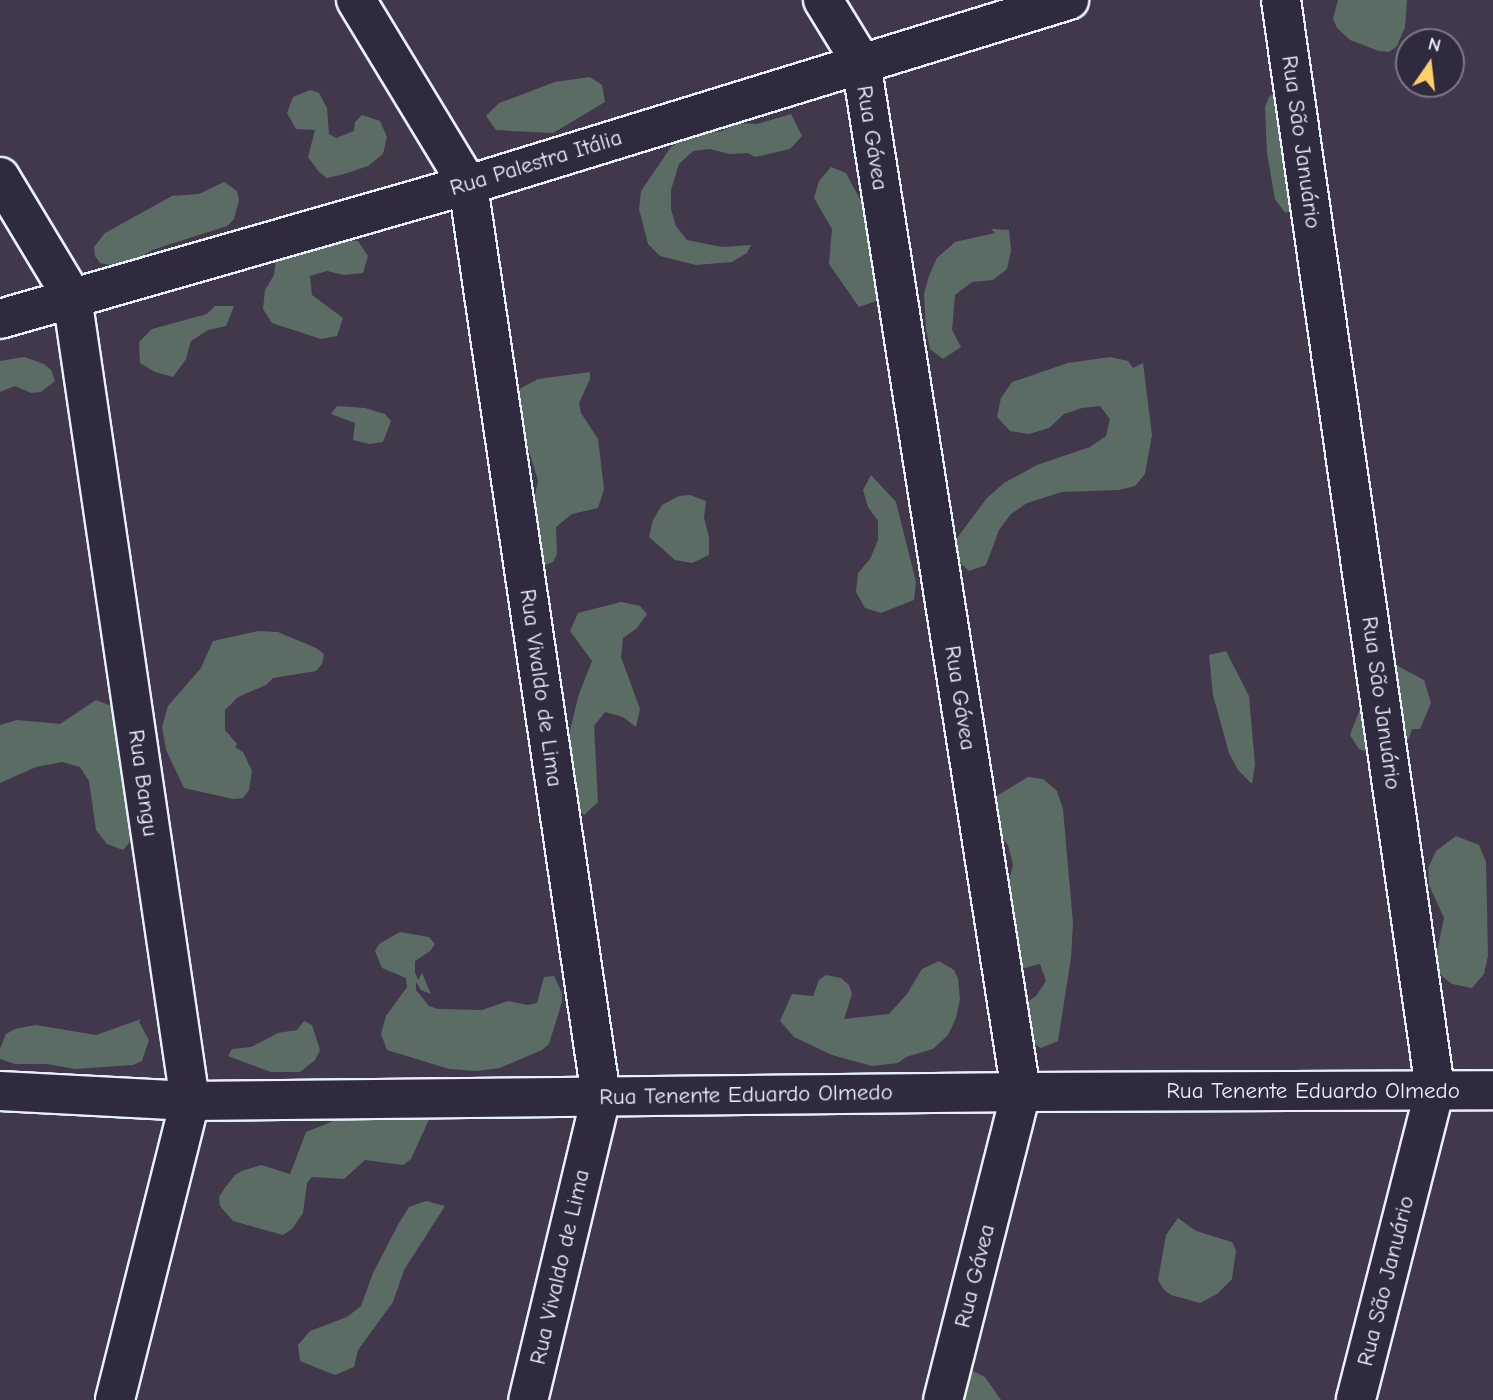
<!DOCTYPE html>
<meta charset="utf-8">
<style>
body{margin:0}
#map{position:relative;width:1493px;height:1400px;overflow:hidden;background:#42384b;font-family:"Comic Neue",sans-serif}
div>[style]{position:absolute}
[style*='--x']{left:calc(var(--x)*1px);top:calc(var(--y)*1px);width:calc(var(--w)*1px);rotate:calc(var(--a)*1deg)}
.green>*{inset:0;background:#5b6c64}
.roads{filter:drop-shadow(2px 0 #e8f1f8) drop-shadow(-2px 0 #e8f1f8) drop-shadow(0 2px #e8f1f8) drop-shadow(0 -2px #e8f1f8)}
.street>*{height:38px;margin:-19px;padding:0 19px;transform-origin:19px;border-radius:19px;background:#2f2a3d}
span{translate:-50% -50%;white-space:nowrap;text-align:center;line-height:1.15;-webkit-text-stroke:7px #2f2a3d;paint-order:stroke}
.street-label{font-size:23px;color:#e8f1f8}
.north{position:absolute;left:1395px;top:28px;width:70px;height:70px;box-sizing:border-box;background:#2f2a3d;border:2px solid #797a88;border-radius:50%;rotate:14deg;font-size:19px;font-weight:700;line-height:28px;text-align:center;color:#e8f1f8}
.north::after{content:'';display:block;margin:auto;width:24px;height:32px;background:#ffd166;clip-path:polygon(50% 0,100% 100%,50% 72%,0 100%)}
</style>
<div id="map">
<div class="green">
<div style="clip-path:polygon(1338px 0,1407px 0,1405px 27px,1397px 46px,1389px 52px,1379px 51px,1350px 40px,1337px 28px,1333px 19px)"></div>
<div style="clip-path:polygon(590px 77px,602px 85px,605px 102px,553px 133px,496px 130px,486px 116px,499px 103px,555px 82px)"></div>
<div style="clip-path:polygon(310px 90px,319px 93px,327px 108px,329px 134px,336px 138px,354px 131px,355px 122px,362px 115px,380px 121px,387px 137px,383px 154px,368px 166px,344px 174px,327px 178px,319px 172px,308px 157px,315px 130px,296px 129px,287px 113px,293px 97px)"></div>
<div style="clip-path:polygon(1277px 91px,1293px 210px,1285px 213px,1275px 199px,1267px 153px,1265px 107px,1269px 97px)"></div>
<div style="clip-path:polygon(791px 114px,802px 136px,790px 149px,755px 157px,748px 153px,729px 154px,710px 149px,693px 151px,679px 164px,671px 190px,671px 209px,676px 226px,687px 240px,722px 247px,751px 245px,747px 253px,732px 262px,696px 265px,660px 256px,648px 244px,639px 209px,641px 191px,671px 147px,686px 137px,722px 131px,738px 123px,757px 124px)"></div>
<div style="clip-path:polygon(831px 167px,846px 173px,874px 226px,881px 281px,876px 301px,859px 307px,829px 264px,832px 229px,814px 198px,819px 181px)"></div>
<div style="clip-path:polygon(224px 182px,237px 191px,239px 200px,234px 219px,227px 226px,152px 250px,129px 264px,110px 265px,100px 263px,95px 256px,94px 247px,105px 233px,172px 196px,199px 194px)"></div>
<div style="clip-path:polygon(991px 229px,1009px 230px,1011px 251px,1007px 269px,993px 280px,972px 282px,955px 295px,952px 330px,961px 347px,943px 359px,930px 349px,926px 330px,924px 294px,929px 276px,937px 258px,955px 242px,995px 233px)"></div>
<div style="clip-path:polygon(329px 237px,358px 241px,368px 256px,363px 273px,344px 275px,327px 271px,310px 276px,312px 295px,343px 318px,337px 336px,321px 339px,272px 323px,263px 309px,265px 290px,274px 275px,276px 258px)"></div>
<div style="clip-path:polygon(215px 306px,234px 306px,226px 326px,208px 330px,191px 341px,186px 359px,173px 377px,155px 372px,140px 363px,139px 342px,152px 329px,207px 314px)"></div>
<div style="clip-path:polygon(24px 357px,44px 364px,51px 370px,55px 381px,41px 392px,31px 393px,15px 386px,0 392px,0 361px)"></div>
<div style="clip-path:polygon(1110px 357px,1128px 361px,1133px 368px,1143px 363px,1152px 435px,1145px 474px,1135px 486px,1119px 490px,1062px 492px,1027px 503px,1011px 514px,999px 530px,986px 565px,969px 571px,956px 559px,954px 542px,987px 498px,1004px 483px,1037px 465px,1090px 447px,1106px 436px,1110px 419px,1100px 406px,1082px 408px,1064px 414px,1049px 428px,1029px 434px,1010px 431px,997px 417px,1001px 398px,1012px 382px,1068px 363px)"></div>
<div style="clip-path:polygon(590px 372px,590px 379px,579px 403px,581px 413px,598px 439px,604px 489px,598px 508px,572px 514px,556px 527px,557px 554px,553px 562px,545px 565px,532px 554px,530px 518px,538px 481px,529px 451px,516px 423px,515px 395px,521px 388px,538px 379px)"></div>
<div style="clip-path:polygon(337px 406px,365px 408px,385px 414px,391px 421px,383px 442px,369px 444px,353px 440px,355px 423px,331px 414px)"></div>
<div style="clip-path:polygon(871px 475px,896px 502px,916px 582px,914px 600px,881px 613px,865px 608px,856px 592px,858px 573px,870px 559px,878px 540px,878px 521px,868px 507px,863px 490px)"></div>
<div style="clip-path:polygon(690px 495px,706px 501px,704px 518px,709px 537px,709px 555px,692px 563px,675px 560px,649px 537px,653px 520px,662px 505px,679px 496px)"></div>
<div style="clip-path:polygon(621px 602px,640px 606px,647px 614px,637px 628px,623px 638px,621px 657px,640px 709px,636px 727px,623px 717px,605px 712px,594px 726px,598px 802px,584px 815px,568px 803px,566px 767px,570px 730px,579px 694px,592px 661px,570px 631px,578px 613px)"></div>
<div style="clip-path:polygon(258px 631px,278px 632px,316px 648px,324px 654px,322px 664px,316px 671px,273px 678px,266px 685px,238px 697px,225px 710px,225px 730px,237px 744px,235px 747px,243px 752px,252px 771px,249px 790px,243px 798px,233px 799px,184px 788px,166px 750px,162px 727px,168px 706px,201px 668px,213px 641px)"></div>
<div style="clip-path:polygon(1226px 651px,1249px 696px,1255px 764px,1252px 784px,1238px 770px,1229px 753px,1213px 695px,1209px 655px)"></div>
<div style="clip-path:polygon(1386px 664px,1396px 665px,1424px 680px,1431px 703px,1420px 729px,1412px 729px,1409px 738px,1396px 750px,1369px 753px,1359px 749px,1350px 735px,1363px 701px)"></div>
<div style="clip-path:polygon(96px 700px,114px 707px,125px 744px,121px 765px,122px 784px,131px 812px,131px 831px,129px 843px,123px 850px,107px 844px,96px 830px,89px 781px,80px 767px,62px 762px,36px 767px,0 783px,0 725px,17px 720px,60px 724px)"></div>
<div style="clip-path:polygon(1028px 777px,1043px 779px,1057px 791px,1063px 809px,1073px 923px,1071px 958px,1058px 1041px,1041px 1048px,1025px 1039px,1021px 1006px,1036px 996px,1046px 981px,1040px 964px,1021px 969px,998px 919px,1013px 865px,1008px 845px,996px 831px,991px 815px,995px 797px)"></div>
<div style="clip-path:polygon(1456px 836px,1479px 845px,1486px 862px,1488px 956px,1484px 974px,1472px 988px,1452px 984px,1439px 974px,1436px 956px,1444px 918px,1429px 885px,1428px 868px,1436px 851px)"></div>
<div style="clip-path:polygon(400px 932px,429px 937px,435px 944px,430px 951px,415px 961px,415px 972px,418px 980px,422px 973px,431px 994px,421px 990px,416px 982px,416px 990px,429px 1006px,438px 1009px,482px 1010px,508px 1001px,528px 1005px,537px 1003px,544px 977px,554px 976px,562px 993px,562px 1002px,549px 1044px,542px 1050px,500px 1068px,477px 1071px,449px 1069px,387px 1050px,381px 1034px,386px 1016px,407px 987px,406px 978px,382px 968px,375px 951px,379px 944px)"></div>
<div style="clip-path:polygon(939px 961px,954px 970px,958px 979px,960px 999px,956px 1018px,948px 1035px,933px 1049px,906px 1057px,898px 1063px,872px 1066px,832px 1055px,794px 1037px,780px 1021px,792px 994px,813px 996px,819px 980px,826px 975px,841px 978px,849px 985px,852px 994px,844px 1019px,889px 1014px,907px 994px,922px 969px)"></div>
<div style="clip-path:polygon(141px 1019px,139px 1022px,149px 1040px,142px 1061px,133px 1065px,75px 1069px,47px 1064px,15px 1064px,0 1059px,0 1049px,6px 1034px,15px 1029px,36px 1025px,96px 1035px)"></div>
<div style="clip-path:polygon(304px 1021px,312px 1025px,320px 1050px,315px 1060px,300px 1072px,271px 1072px,228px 1056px,232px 1049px,251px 1047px,278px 1033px,297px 1030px)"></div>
<div style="clip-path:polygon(431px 1115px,411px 1159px,403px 1165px,365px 1160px,344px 1179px,312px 1177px,307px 1183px,303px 1213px,292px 1229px,283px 1235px,233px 1221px,220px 1206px,219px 1197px,224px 1189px,235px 1175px,242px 1171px,261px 1165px,290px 1174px,306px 1132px,341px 1118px)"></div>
<div style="clip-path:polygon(426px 1201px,445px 1206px,404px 1270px,393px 1302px,358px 1350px,354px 1367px,335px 1375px,300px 1361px,298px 1345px,310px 1331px,347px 1317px,361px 1306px,373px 1273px,399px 1223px,409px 1207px)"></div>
<div style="clip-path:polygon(1178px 1218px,1196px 1231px,1232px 1242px,1236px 1250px,1232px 1279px,1217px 1294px,1200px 1303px,1171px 1295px,1164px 1290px,1158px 1280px,1166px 1235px)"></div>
<div style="clip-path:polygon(969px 1369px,985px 1377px,1001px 1400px,949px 1400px)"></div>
</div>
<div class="roads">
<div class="street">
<div style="--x:356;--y:0;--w:216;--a:58.8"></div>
<div style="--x:468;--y:185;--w:922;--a:81.7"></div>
<div style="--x:601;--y:1097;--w:312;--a:103.5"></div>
<div style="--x:823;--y:0;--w:73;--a:58.5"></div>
<div style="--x:861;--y:62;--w:1042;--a:81.17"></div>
<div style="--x:1021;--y:1092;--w:318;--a:104.2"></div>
<div style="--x:1281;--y:0;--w:1100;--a:81.95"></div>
<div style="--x:1435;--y:1089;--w:321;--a:104.3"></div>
<div style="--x:0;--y:177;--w:140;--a:59"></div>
<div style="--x:72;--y:297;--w:813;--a:81.65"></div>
<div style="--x:190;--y:1101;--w:308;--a:104.1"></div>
<div style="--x:0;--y:319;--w:487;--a:-16"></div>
<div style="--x:468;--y:185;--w:629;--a:-17.11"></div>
<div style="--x:0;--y:1091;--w:190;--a:3"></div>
<div style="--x:190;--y:1101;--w:831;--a:-0.62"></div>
<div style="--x:1021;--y:1092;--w:472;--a:-0.2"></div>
</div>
</div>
<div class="street-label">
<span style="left:872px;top:138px;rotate:81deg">Rua Gávea</span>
<span style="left:1301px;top:142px;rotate:82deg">Rua São Januário</span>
<span style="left:536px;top:163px;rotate:-17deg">Rua Palestra Itália</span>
<span style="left:541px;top:688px;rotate:82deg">Rua Vivaldo de Lima</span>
<span style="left:960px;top:698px;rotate:81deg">Rua Gávea</span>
<span style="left:1381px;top:703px;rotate:82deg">Rua São Januário</span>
<span style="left:143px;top:783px;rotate:82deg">Rua Bangu</span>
<span style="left:1313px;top:1091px">Rua Tenente Eduardo Olmedo</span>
<span style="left:746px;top:1095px;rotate:-1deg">Rua Tenente Eduardo Olmedo</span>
<span style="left:560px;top:1267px;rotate:-77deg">Rua Vivaldo de Lima</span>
<span style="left:975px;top:1276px;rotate:-76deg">Rua Gávea</span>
<span style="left:1386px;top:1281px;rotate:-76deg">Rua São Januário</span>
</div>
<div class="north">N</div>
</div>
